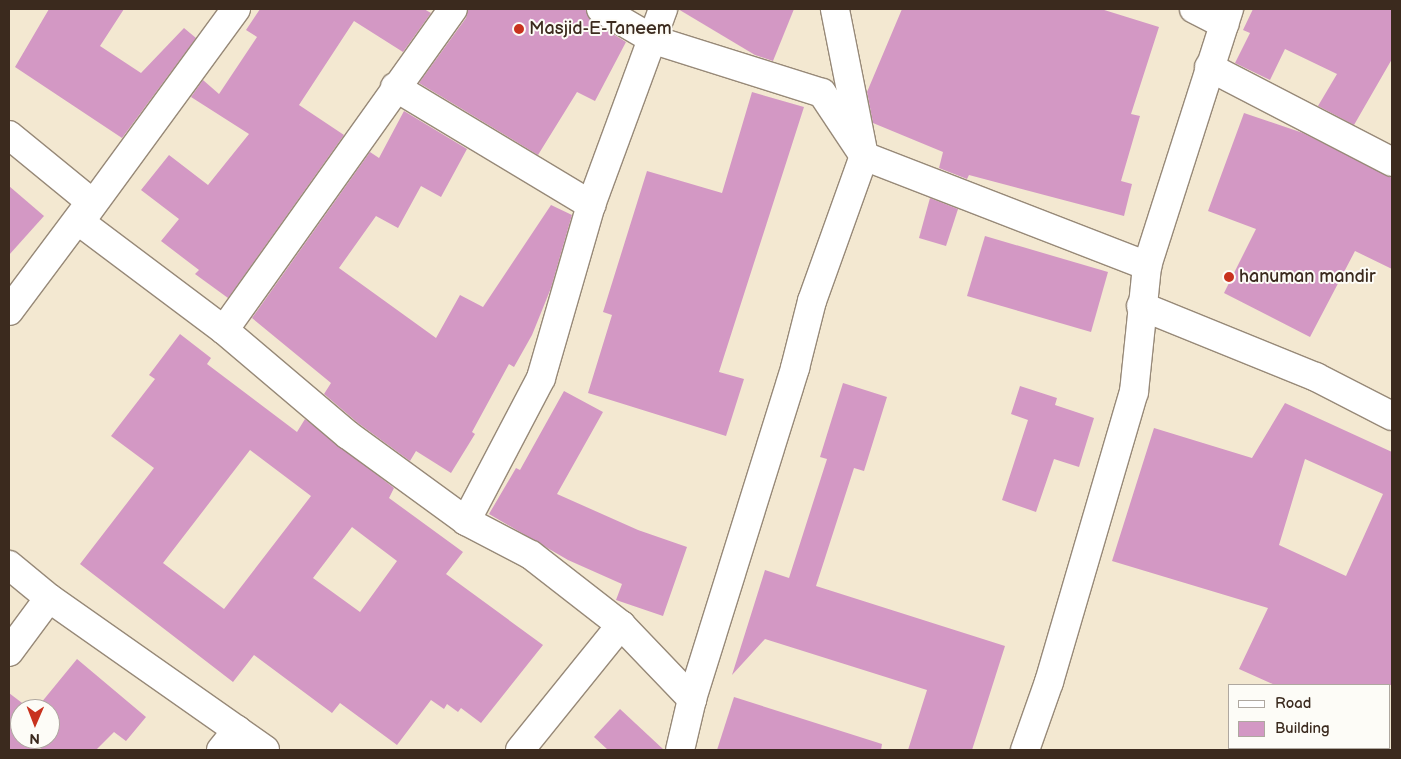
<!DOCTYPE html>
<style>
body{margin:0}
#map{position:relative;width:1401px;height:759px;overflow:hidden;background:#f3e8d1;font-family:"Balsamiq Sans",sans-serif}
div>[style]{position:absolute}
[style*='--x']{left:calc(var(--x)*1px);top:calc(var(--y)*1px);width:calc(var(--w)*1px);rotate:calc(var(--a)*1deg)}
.building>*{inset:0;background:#d398c4}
.roads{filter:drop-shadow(1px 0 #978978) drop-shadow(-1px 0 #978978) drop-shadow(0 1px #978978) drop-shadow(0 -1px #978978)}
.street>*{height:28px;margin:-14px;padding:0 14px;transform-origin:14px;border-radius:14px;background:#fff}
.dots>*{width:14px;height:14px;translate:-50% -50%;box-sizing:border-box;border:2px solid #fdfcf7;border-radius:50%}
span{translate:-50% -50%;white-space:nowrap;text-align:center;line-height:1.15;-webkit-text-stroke:4px #fdfcf7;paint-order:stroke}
.poi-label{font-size:18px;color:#3b2a1e}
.left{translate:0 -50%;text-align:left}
.frame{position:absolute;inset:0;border:10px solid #3b2a1e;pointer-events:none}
.legend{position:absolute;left:1228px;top:684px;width:162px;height:65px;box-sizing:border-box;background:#fdfcf7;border:1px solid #afa8a0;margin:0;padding:6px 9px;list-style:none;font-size:15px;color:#3b2a1e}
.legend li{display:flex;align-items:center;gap:10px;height:25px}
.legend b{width:25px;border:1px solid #afa8a0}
.north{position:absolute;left:10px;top:699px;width:50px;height:50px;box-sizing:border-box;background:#fdfcf7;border:1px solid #afa8a0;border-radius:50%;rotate:181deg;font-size:14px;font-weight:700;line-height:20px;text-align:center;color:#3b2a1e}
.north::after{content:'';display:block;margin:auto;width:18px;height:22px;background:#c8321e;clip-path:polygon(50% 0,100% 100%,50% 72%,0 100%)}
</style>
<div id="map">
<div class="building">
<div style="clip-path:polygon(49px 9px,124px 9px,100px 46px,141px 73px,184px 28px,196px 38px,122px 138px,15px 67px)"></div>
<div style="clip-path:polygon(260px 9px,424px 9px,431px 13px,403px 52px,354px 21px,299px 105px,344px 135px,228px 298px,195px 274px,199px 270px,161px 241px,179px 219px,141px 190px,169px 155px,208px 185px,249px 134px,191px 97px,203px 80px,219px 94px,257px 37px,246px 30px)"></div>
<div style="clip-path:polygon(468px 9px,585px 9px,593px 22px,626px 42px,595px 101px,577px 92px,538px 155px,419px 83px,466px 18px)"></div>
<div style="clip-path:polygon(678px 9px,794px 9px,773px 61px,755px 55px)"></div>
<div style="clip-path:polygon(902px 9px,1101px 9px,1159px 27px,1131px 114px,1140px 116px,1121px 181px,1132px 184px,1124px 216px,969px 175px,967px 179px,939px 168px,943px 152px,873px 123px,867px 92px)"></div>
<div style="clip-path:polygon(1253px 9px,1392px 9px,1392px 59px,1354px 125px,1318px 106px,1337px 74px,1285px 49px,1270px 80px,1235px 63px,1250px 33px,1243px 30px)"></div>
<div style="clip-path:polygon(752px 92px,804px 107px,719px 372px,744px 379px,726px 436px,588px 393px,612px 315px,603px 312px,647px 171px,722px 193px)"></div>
<div style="clip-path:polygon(404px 111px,467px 149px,441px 197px,421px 186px,398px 228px,376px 216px,339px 268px,436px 338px,460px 295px,483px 307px,551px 205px,572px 215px,551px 288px,532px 335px,514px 367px,509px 364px,472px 432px,475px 434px,451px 473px,416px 451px,410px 461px,358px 423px,324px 394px,331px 383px,252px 318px,370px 152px,379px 158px)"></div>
<div style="clip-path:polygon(1244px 113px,1303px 133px,1392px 178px,1392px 269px,1355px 251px,1310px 337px,1224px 293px,1256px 229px,1208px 211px)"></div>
<div style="clip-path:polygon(9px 186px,44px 216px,9px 255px)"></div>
<div style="clip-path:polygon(930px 198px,958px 209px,946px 246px,919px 238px)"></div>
<div style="clip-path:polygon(985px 236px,1108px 272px,1091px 332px,967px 296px)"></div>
<div style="clip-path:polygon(evenodd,180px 334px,211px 358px,207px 364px,297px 432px,305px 419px,394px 488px,389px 498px,463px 552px,446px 574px,543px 645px,481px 723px,461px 708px,458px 712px,447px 704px,444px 709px,431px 700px,397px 745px,340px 703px,332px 713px,254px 655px,233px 682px,80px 564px,154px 468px,111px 436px,155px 379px,149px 375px,180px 334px,250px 450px,311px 496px,224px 609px,163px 563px,250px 450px,180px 334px,352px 527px,397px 561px,360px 612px,313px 578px,352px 527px)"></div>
<div style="clip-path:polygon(843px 383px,887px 397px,864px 471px,854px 468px,816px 586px,1005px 646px,972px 750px,908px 750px,927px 690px,765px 639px,732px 675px,765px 570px,789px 578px,827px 459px,820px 457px)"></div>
<div style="clip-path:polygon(1020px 386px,1057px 398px,1055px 405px,1094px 418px,1079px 467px,1054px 459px,1036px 512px,1002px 500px,1028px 420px,1011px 414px)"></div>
<div style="clip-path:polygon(564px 391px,603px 412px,557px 494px,638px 530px,687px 547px,663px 616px,616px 600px,622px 584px,568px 560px,489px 514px,516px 468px,520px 470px)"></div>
<div style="clip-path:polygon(evenodd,1285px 403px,1392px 452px,1392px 685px,1275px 685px,1239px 669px,1268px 608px,1112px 561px,1154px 428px,1252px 458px,1285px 403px,1305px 459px,1383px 494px,1346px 576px,1279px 545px,1305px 459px)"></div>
<div style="clip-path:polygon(77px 659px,146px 717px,126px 741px,114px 732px,96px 750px,43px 750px,39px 747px,36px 750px,9px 750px,9px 693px,30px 709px,20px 709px,20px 739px,50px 739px,50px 709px,36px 709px)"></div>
<div style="clip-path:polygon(734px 697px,882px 744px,881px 750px,717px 750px)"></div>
<div style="clip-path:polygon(620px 709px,664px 750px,608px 750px,594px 737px)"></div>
</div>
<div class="roads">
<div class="street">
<div style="--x:601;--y:9;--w:61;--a:30.3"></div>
<div style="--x:654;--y:40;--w:176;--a:17.5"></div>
<div style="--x:822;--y:93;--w:76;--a:56.3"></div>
<div style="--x:864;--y:156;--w:304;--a:21.2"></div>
<div style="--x:1194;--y:9;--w:34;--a:27"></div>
<div style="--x:1209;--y:67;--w:206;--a:27.4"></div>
<div style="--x:395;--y:87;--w:229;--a:31"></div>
<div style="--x:9;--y:135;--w:106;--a:39.3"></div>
<div style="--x:91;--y:202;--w:23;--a:119"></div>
<div style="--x:80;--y:222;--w:180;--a:36.9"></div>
<div style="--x:224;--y:330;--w:162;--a:40.3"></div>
<div style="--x:348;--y:435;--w:146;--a:36.1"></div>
<div style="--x:466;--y:521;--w:73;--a:27.6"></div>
<div style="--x:531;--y:555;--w:114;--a:37.9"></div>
<div style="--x:621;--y:625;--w:103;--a:46.2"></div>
<div style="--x:692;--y:699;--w:52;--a:103.2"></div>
<div style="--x:83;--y:218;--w:259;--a:-53.8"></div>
<div style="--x:1141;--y:306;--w:189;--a:22.1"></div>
<div style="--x:1316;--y:377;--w:85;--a:27.2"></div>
<div style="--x:9;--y:311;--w:134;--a:-53.2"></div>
<div style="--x:224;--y:330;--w:394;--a:-54.5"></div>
<div style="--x:466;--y:521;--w:161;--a:-62.3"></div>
<div style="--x:541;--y:378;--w:180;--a:-73.9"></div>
<div style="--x:591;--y:205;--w:209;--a:-69.8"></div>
<div style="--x:9;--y:565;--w:52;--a:39.5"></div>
<div style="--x:49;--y:598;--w:264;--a:35.1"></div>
<div style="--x:9;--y:652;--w:67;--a:-53.5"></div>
<div style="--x:692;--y:699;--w:347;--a:-72.7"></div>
<div style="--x:795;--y:368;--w:69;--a:-75.8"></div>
<div style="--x:812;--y:301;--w:154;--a:-70.3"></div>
<div style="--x:864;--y:156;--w:150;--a:-101.2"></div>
<div style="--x:221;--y:750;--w:26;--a:-51"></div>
<div style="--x:520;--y:750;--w:161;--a:-51.1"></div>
<div style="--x:1025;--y:750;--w:72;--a:-70.6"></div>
<div style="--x:1049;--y:682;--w:302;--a:-73.7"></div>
<div style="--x:1134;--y:392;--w:127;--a:-84.1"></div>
<div style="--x:1147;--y:266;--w:270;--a:-72.3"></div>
</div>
</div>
<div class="dots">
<div style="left:519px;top:29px;background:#c8321e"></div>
<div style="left:1229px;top:277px;background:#c8321e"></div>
</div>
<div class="poi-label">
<span class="left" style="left:529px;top:29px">Masjid-E-Taneem</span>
<span class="left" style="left:1239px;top:277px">hanuman mandir</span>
</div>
<div class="frame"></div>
<ul class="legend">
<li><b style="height:6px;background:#fff"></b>Road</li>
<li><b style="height:14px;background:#d398c4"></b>Building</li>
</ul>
<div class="north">N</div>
</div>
